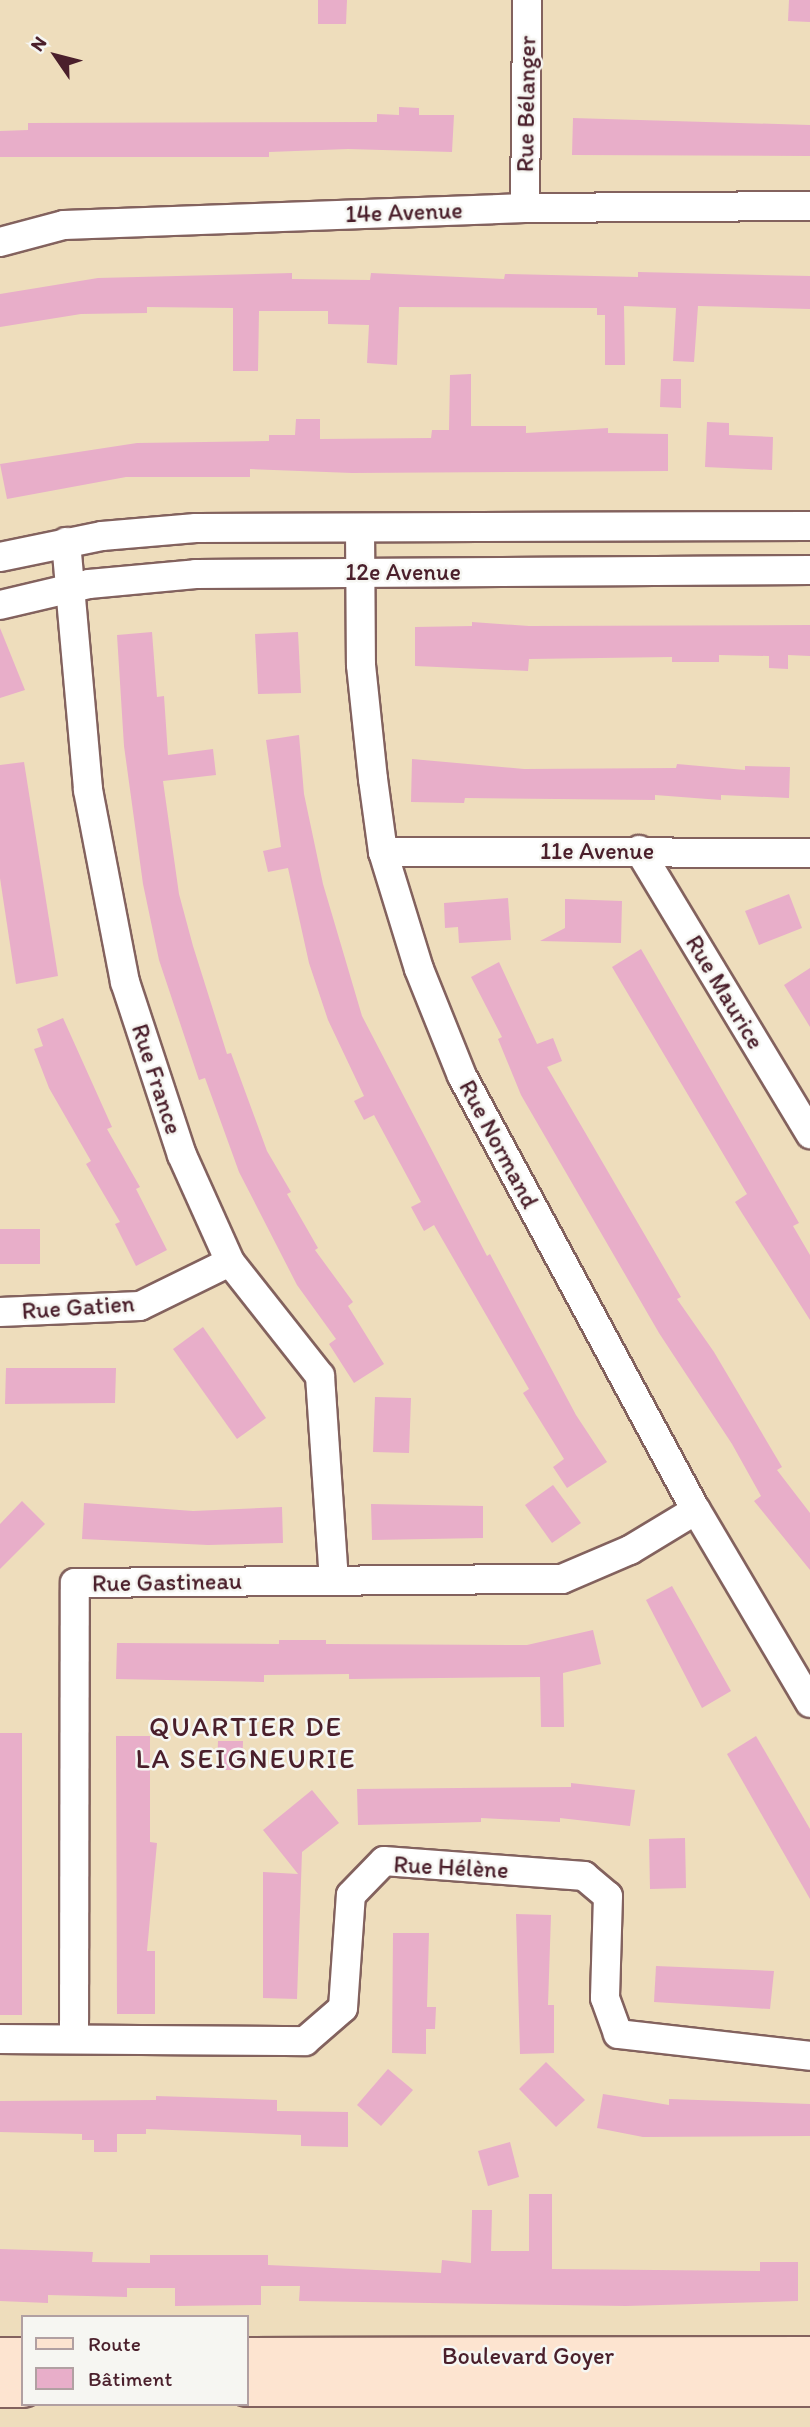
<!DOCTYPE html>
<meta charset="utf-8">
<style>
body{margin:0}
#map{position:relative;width:810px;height:2427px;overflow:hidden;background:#eeddbc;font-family:Itim,sans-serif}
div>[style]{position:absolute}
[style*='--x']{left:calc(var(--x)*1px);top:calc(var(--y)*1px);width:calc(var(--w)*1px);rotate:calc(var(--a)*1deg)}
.building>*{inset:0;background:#e8aec9}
.roads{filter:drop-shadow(2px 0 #83625e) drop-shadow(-2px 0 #83625e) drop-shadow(0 2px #83625e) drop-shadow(0 -2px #83625e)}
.street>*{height:28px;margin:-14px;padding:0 14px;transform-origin:14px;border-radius:14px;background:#fff}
.secondary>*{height:38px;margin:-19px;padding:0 19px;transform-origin:19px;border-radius:19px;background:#fde4d0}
span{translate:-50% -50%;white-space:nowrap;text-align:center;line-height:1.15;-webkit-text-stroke:5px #f6f6f2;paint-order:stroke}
.street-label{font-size:24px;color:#4a1f2b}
.quarter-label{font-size:28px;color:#4a1f2b;letter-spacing:2px}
.legend{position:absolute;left:21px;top:2315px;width:228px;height:91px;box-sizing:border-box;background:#f6f6f2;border:2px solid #b1a0a2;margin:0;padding:9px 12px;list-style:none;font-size:21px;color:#4a1f2b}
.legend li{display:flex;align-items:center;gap:14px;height:35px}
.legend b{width:35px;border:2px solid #b1a0a2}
.north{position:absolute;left:21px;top:21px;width:70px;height:70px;-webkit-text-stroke:5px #f6f6f2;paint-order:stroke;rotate:305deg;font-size:19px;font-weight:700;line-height:28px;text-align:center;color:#4a1f2b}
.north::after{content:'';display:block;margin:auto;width:24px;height:32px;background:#4a1f2b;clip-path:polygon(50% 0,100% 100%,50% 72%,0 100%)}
</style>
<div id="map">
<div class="building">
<div style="clip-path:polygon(318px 0,347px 0,346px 24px,318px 24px)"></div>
<div style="clip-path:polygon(789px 0,810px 0,810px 22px,788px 21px)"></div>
<div style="clip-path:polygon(399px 107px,419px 108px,419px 115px,454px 115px,452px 152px,348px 149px,269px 152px,269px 157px,0 157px,0 131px,28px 130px,28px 123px,377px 122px,377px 114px,399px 115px)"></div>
<div style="clip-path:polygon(573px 118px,810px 125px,810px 156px,572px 155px)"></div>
<div style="clip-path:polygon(638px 272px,810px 276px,810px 309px,698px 306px,694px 362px,673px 361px,676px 308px,624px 306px,625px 365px,605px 365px,605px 315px,597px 315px,597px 308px,399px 307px,397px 365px,367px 363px,369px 325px,328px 324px,328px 311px,259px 311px,258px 371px,233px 371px,233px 308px,147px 307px,147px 313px,81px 314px,0 327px,0 294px,98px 278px,292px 273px,292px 279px,370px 280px,371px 273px,504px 279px,505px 274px,638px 277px)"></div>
<div style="clip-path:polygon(471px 374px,471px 426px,526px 426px,526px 433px,608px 428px,608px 433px,668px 434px,668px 471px,352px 473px,250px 469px,250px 477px,126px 477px,7px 499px,0 464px,137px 443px,269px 441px,269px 435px,295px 435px,296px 419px,320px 419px,320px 439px,431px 438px,432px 430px,449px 430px,450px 375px)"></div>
<div style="clip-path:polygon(661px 379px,681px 379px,681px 408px,660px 407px)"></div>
<div style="clip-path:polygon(707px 422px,729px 423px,729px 435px,773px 437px,772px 470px,705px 467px)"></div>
<div style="clip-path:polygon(472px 622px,529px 626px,810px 625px,810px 656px,788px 655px,788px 669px,769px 668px,769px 656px,719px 655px,719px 662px,672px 662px,672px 657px,529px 659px,528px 671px,415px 666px,415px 627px,472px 626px)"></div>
<div style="clip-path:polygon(0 628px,25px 690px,0 698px)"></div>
<div style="clip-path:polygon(152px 632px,157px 697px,164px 696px,168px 755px,213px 749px,216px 775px,163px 781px,179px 894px,193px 946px,227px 1054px,231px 1053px,267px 1151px,291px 1192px,287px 1194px,318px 1248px,315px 1250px,353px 1302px,348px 1306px,384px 1364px,354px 1383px,329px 1344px,336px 1339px,297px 1285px,239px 1172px,205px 1078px,199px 1080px,159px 960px,143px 884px,124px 746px,117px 635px)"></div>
<div style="clip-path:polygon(298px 632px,301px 693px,258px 694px,255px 634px)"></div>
<div style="clip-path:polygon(299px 735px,304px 794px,323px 884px,362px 1016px,487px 1256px,490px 1254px,576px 1415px,607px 1462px,567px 1488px,553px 1467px,564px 1459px,523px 1393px,529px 1389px,434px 1225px,424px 1231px,411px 1207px,421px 1202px,374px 1115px,364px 1120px,354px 1101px,364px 1096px,328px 1020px,309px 963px,288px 868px,268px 872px,263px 851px,281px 847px,266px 740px)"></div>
<div style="clip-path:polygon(412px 759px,524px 769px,676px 768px,677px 764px,745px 770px,745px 766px,790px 767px,789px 798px,721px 795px,721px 800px,655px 795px,655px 800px,465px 798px,464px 803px,411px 802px)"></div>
<div style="clip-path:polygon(24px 762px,58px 976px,16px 984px,0 878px,0 765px)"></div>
<div style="clip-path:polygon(789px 894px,802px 928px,759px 945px,745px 911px)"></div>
<div style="clip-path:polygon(508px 898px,511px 940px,459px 943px,458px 927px,445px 928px,444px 903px)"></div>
<div style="clip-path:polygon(565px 899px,622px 901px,621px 943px,540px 941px,565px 928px)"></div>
<div style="clip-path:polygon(641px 949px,799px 1223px,793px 1226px,810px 1255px,810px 1320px,735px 1202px,747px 1194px,612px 967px)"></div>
<div style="clip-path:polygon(499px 962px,537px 1044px,553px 1038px,562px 1061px,547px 1067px,681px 1297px,677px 1299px,714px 1352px,782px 1467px,777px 1470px,810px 1513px,810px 1570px,754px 1501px,761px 1496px,732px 1444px,659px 1333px,521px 1095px,498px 1039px,502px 1037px,471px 977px)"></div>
<div style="clip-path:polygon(810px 968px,810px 1027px,784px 985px)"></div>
<div style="clip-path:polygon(63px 1018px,112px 1127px,107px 1129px,140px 1187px,136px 1189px,167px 1250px,136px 1266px,115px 1224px,120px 1222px,86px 1164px,91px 1161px,49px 1088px,34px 1049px,43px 1046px,37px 1029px)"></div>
<div style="clip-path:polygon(0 1229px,40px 1229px,40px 1264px,0 1264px)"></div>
<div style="clip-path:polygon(203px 1327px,266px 1418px,237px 1439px,173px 1349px)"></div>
<div style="clip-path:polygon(6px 1368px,116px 1368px,115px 1403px,5px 1404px)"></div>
<div style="clip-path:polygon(375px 1397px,411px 1398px,409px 1453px,373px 1452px)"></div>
<div style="clip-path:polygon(553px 1485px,581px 1523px,552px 1543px,525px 1505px)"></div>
<div style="clip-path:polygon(22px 1501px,45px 1524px,0 1569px,0 1524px)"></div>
<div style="clip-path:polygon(84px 1503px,193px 1511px,282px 1507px,283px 1543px,208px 1545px,82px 1539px)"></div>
<div style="clip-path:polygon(371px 1504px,483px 1506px,483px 1538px,372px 1540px)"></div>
<div style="clip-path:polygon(672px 1586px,731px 1691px,702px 1708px,646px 1600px)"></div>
<div style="clip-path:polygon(593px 1630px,601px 1664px,563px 1673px,564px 1727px,541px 1727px,540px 1677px,349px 1679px,349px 1674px,264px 1675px,264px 1682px,116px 1679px,117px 1643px,279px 1644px,279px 1640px,326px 1640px,326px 1644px,527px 1645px)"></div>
<div style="clip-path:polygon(0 1733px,22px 1733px,22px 2015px,0 2015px)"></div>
<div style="clip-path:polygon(116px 1736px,150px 1736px,150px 1842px,157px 1843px,147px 1951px,155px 1951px,155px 2014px,117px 2014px)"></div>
<div style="clip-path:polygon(756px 1736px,810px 1829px,810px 1899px,727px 1754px)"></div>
<div style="clip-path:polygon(218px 1741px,243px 1741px,242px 1770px,217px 1770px)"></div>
<div style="clip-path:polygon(571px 1783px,635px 1790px,630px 1826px,560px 1818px,560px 1822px,481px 1818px,481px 1822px,358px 1825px,357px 1789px,571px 1787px)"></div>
<div style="clip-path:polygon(312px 1790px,339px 1823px,302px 1852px,297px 1999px,263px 1998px,263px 1872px,298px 1874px,263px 1830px)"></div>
<div style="clip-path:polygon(685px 1838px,686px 1888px,650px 1889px,649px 1839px)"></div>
<div style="clip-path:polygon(516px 1914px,551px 1915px,548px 2005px,554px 2005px,554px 2053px,520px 2054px)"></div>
<div style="clip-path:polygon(393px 1933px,429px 1933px,427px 2007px,436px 2007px,435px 2029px,426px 2029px,426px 2054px,392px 2053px)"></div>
<div style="clip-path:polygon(656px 1966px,774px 1971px,770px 2009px,654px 2002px)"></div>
<div style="clip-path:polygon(546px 2062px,585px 2100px,556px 2127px,519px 2089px)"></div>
<div style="clip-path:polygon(388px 2069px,413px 2090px,381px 2126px,357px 2105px)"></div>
<div style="clip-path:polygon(603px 2094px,669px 2105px,669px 2099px,810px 2104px,810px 2136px,643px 2137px,597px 2128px)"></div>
<div style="clip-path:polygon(156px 2096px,277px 2100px,277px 2111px,348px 2112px,348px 2147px,301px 2146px,301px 2135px,146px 2129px,146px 2134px,117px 2134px,117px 2152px,94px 2152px,94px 2140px,82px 2140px,82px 2134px,0 2132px,0 2101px,156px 2100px)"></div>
<div style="clip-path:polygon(510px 2142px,519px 2177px,488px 2186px,478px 2151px)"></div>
<div style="clip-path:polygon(529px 2194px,552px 2194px,552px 2269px,760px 2271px,760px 2262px,798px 2262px,798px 2301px,626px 2306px,299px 2301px,300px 2286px,261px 2286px,261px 2305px,175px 2306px,175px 2288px,127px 2288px,127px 2297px,48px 2295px,48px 2303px,0 2301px,0 2249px,93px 2252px,92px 2262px,150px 2263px,150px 2255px,268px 2255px,268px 2265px,441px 2273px,442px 2260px,471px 2263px,472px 2210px,492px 2210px,491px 2251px,529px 2251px)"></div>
</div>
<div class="roads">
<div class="street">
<div style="--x:525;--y:208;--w:208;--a:-89.4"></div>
<div style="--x:0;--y:242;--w:66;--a:-14.9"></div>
<div style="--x:64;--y:225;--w:461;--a:-2.1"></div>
<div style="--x:525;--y:208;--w:285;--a:-0.4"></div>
<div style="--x:360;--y:528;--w:137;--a:89.6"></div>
<div style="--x:361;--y:665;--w:115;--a:84"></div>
<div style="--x:373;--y:779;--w:74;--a:82.2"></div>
<div style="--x:383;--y:852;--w:122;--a:72.9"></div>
<div style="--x:419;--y:969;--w:115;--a:68.1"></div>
<div style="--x:462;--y:1076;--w:493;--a:61.7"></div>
<div style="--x:696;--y:1510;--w:224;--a:59.4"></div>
<div style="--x:66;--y:542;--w:249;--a:84.9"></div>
<div style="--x:88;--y:790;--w:196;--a:79.1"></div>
<div style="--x:125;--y:982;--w:182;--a:71.8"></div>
<div style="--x:182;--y:1155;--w:117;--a:65.8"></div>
<div style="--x:230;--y:1262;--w:145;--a:51.7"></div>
<div style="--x:320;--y:1376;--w:204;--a:86.1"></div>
<div style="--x:0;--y:557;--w:104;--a:-11.6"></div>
<div style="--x:102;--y:536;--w:94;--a:-4.9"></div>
<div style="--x:196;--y:528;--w:614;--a:-0.19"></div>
<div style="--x:0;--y:605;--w:91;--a:-13.3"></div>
<div style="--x:89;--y:584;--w:107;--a:-5.3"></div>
<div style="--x:196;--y:574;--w:614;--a:-0.37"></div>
<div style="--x:639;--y:850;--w:332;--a:58.9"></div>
<div style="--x:383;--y:852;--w:427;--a:0.1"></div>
<div style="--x:0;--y:1312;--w:140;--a:-2.5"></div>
<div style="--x:140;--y:1306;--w:100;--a:-26.1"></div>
<div style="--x:74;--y:2037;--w:454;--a:-89.9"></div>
<div style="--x:75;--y:1583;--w:487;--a:-0.5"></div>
<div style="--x:562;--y:1579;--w:74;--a:-23.1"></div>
<div style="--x:630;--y:1550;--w:77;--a:-31.2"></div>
<div style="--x:0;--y:2039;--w:305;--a:0.4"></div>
<div style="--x:305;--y:2041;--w:50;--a:-41"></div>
<div style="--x:343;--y:2008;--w:113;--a:-86"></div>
<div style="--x:351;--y:1895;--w:47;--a:-45.9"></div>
<div style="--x:384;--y:1861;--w:201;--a:4.3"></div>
<div style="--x:584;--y:1876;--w:31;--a:40"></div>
<div style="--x:608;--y:1896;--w:102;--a:91.7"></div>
<div style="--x:605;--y:1998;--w:38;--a:70"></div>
<div style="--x:618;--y:2034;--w:193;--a:6.5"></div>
</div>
<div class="secondary">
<div style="--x:0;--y:2357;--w:23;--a:0"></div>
<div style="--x:247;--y:2357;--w:563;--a:-0.1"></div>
<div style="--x:247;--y:2387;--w:563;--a:0"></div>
<div style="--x:0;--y:2388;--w:23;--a:0"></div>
</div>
</div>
<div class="street-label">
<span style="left:526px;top:104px;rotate:-89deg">Rue Bélanger</span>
<span style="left:404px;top:212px;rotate:-2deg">14e Avenue</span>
<span style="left:403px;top:572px">12e Avenue</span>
<span style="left:597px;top:851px">11e Avenue</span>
<span style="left:725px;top:992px;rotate:59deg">Rue Maurice</span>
<span style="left:157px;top:1079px;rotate:72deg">Rue France</span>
<span style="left:499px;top:1144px;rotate:62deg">Rue Normand</span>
<span style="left:78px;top:1307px;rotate:-4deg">Rue Gatien</span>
<span style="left:167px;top:1582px;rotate:-1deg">Rue Gastineau</span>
<span style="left:451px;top:1867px;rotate:3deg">Rue Hélène</span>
<span style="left:528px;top:2356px">Boulevard Goyer</span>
</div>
<div class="quarter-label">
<span style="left:246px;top:1742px">QUARTIER DE<br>LA SEIGNEURIE</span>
</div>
<ul class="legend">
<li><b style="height:9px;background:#fde4d0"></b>Route</li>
<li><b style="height:19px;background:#e8aec9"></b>Bâtiment</li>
</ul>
<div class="north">N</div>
</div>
